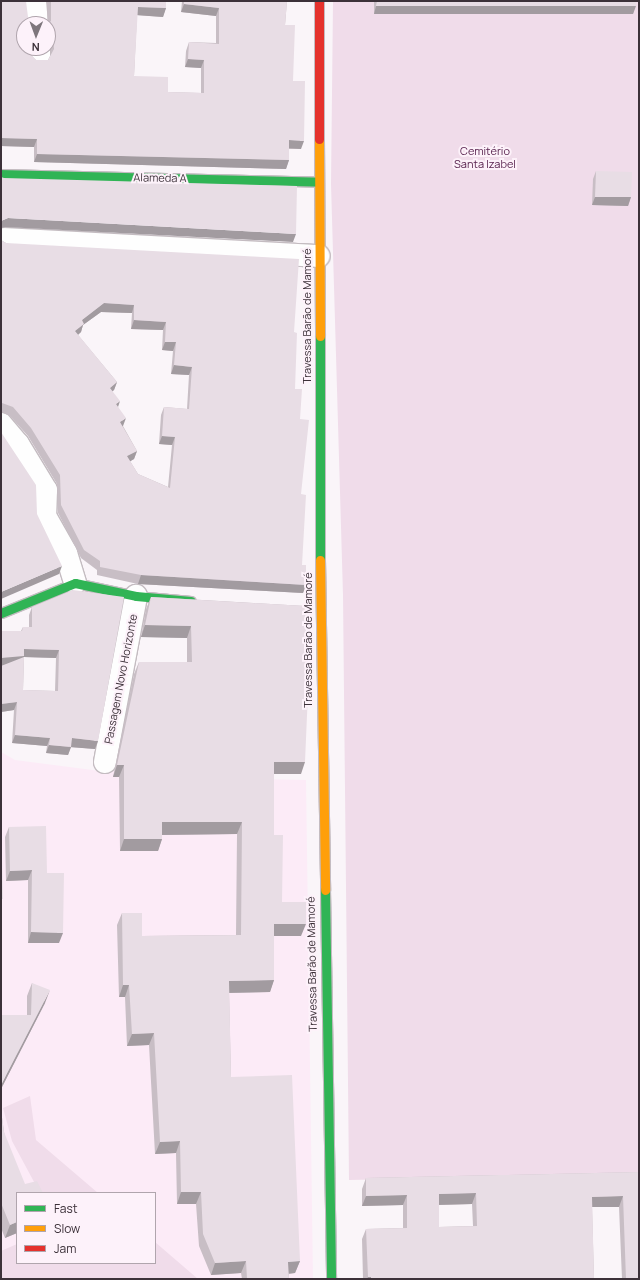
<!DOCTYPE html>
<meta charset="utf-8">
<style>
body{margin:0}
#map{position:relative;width:640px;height:1280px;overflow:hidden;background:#faf5f9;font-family:Manrope,sans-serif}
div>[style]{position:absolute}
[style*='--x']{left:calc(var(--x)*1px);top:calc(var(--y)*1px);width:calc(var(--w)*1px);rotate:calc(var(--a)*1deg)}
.built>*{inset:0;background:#fcebf7}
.green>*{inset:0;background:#f0dcea}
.roads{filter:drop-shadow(1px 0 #c4bcc1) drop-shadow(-1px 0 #c4bcc1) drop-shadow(0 1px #c4bcc1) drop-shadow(0 -1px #c4bcc1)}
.street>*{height:22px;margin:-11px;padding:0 11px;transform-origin:11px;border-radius:11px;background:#fefefe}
.fast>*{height:9px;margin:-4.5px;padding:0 4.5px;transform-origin:4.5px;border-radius:4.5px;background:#30b455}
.slow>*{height:9px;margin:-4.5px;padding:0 4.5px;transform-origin:4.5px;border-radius:4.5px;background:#ff9f0a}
.jam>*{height:9px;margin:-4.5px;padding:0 4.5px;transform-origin:4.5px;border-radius:4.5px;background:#e5322d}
.wall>*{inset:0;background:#c8bec5}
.shaded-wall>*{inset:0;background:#a29ba0}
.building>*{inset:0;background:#e8dde5}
span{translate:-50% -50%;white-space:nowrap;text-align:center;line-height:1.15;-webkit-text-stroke:4px #fdf2fa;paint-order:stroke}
.park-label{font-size:11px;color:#5a2450}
.street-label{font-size:11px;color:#3c3139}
.frame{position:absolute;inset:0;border:2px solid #3c3139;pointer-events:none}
.legend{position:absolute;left:16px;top:1192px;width:140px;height:72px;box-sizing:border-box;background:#fdf2fa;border:1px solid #b0a5ad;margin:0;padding:5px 7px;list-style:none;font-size:12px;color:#3c3139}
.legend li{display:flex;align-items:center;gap:8px;height:20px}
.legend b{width:20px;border:1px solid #b0a5ad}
.north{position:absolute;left:16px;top:16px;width:40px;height:40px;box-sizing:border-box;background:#fdf2fa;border:1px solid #b0a5ad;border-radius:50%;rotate:181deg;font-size:11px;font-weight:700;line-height:16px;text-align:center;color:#3c3139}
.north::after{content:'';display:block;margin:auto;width:14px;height:18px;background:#7e767c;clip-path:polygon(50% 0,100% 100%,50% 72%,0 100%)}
</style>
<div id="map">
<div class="built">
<div style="clip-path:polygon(evenodd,191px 741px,192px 778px,306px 780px,313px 1279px,1px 1279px,1px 752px,15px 760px,108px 772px,113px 742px,191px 741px,17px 1193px,155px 1193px,155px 1263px,17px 1263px,17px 1193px)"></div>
</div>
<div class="green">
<div style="clip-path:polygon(333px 1px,639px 1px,639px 1174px,349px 1180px,343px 595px,331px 184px)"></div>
<div style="clip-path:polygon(30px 1096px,36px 1140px,98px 1193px,40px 1193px,12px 1141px,3px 1108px)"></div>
<div style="clip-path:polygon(155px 1242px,198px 1279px,1px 1279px,1px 1251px,17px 1244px,17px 1263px,155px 1263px)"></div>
</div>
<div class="roads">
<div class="street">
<div style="--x:35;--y:1;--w:23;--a:85"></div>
<div style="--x:39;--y:48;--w:9;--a:90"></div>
<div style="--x:4;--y:239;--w:315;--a:3.1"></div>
<div style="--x:1;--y:424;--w:26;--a:50"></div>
<div style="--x:18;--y:444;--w:54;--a:58.7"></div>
<div style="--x:46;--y:490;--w:26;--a:92"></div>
<div style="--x:45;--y:516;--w:43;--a:60.4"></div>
<div style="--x:66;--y:553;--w:31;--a:73"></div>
<div style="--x:105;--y:762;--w:169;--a:-79.4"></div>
</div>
<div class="fast">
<div style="--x:1;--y:174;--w:317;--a:1.4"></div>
<div style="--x:320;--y:336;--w:224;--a:90"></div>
<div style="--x:1;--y:613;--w:80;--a:-22.1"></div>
<div style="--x:75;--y:583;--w:62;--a:12"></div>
<div style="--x:136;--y:596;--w:55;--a:5.2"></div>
<div style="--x:325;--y:890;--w:389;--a:89.1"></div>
</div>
<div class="slow">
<div style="--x:319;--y:139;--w:197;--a:89.7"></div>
<div style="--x:320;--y:560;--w:330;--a:89.1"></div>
</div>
<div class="jam">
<div style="--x:319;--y:1;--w:138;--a:90"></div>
</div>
</div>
<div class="wall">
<div style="clip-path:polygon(1px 1px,24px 24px,31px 55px,36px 60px,48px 60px,51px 54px,50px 42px,48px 41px,47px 1px,166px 1px,166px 8px,163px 17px,137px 15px,134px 76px,168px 92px,201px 93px,201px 68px,185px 67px,186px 51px,189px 42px,216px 43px,216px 16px,181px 12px,182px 1px,287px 1px,285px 25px,293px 81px,301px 149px,289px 149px,289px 160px,286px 169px,34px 162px,34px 147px,1px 146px)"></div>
<div style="clip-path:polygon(374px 1px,636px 1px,633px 14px,374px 14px)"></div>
<div style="clip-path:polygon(596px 171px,631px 197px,628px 206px,592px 205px,593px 179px)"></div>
<div style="clip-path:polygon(evenodd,1px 240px,6px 243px,294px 332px,295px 389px,300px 419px,302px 565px,306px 585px,303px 593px,138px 584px,97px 575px,97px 570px,81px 558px,58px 513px,57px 484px,28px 436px,10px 416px,1px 412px,1px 240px,101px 312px,132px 313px,131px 329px,163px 330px,162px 350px,173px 351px,171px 374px,189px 375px,187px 409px,164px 407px,161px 415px,159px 444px,172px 445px,168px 487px,138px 474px,130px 461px,134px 459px,137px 451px,123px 426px,118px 407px,112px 391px,114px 390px,117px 382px,78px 335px,81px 332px,83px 325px,101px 312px)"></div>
<div style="clip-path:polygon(evenodd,73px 590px,95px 749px,71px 747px,68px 755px,46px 753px,47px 746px,12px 743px,14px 710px,1px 712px,1px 666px,21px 631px,23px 627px,29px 627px,29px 615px,32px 607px,73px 590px,24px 657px,56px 658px,55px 691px,23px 690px,24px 657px)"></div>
<div style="clip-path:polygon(151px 597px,305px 606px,301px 774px,274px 774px,274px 835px,282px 902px,301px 936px,274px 936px,274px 980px,270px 992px,229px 993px,231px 1077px,300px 1261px,295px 1273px,289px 1274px,289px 1279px,242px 1279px,241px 1273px,211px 1275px,199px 1246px,196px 1204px,177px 1204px,176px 1153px,155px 1154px,149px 1045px,127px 1046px,125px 997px,119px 997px,117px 925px,122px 913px,142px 936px,236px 935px,237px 834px,162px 835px,162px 839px,158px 851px,120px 851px,119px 777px,113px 777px,134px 674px,139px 662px,187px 662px,187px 638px,141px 637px,146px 609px)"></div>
<div style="clip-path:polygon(9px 827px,47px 873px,59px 943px,28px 943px,28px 880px,6px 881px,5px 837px)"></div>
<div style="clip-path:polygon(32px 983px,45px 1003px,1px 1089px,27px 1015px,27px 996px)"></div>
<div style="clip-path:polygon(1px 1110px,4px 1132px,17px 1193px,17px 1233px,5px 1238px,1px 1228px)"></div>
<div style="clip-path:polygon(evenodd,639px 1172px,639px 1279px,622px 1279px,619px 1207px,592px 1207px,594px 1279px,363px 1279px,362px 1239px,366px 1229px,403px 1228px,403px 1205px,362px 1206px,362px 1189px,366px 1178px,639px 1172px,472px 1204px,473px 1226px,439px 1227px,439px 1205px,472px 1204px)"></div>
</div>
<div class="shaded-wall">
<div style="clip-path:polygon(184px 4px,219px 8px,216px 16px,181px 12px)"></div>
<div style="clip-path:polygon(376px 6px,636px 6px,633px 14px,374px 14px)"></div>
<div style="clip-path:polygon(138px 7px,166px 8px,163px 17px,135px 15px)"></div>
<div style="clip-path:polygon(188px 59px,204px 60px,201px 68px,185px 67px)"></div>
<div style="clip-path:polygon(1px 138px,37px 139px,34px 147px,1px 146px)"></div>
<div style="clip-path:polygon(289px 140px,304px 141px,301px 149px,286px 148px)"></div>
<div style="clip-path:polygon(37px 154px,289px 160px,286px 169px,34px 162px)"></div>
<div style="clip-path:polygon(595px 197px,631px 197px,628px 206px,592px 205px)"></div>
<div style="clip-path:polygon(8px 218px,296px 234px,293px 242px,5px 227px,1px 228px,1px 221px)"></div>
<div style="clip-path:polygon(104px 303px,134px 305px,132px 313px,101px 312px,83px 325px,81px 332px,72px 340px,75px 331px,82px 320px)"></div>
<div style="clip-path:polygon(134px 320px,166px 322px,163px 330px,131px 329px)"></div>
<div style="clip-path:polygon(165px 342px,176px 342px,173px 351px,162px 350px)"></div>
<div style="clip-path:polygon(174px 365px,192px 367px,189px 375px,171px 374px)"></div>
<div style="clip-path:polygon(117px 382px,114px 390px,107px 396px,110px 388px)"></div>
<div style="clip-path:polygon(120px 401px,117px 410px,116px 404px)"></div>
<div style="clip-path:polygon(126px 418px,123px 426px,117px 430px,120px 422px)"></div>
<div style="clip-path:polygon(162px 436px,175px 437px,172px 445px,159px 444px)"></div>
<div style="clip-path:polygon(137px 451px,134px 459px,124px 465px,127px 456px)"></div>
<div style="clip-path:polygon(62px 566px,59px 574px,1px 599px,1px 592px)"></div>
<div style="clip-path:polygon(141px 575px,306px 585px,303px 593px,138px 584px)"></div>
<div style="clip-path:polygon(145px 625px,191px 626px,187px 638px,141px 637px)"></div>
<div style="clip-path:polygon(24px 649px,59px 650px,56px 658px,24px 657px,21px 664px,1px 666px,1px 658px)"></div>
<div style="clip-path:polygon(17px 702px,14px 710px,1px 712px,1px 704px)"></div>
<div style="clip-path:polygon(15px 735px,50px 738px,47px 746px,12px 743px)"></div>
<div style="clip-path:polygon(72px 738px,98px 741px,95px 749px,69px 747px)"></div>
<div style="clip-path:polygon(49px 745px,71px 747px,68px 755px,46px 753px)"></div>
<div style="clip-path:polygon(274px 762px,305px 762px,301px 774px,269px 774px)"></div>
<div style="clip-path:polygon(117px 765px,124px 765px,119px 777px,113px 777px)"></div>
<div style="clip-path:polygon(162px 822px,242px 822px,237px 834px,158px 835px)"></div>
<div style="clip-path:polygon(124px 839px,162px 839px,158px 851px,120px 851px)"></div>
<div style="clip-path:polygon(32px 870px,28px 880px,6px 881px,10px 871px)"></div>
<div style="clip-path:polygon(274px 924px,306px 924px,301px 936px,269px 936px)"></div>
<div style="clip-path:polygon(31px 932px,63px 933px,59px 943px,28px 943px)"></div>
<div style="clip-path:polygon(274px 980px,270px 992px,224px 993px,229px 981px)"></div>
<div style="clip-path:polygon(123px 985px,129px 985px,125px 997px,119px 997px)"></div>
<div style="clip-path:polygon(50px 990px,45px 1003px,1px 1089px,1px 1085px)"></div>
<div style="clip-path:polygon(154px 1033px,149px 1045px,127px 1046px,132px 1034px)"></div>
<div style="clip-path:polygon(180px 1141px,176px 1153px,155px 1154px,160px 1142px)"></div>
<div style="clip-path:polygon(181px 1192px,201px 1192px,196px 1204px,177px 1204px)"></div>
<div style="clip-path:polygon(476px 1193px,472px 1204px,435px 1205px,439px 1194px)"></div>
<div style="clip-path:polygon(407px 1195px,403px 1205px,362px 1206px,366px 1196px)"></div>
<div style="clip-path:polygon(623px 1196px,619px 1207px,588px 1207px,592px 1197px)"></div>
<div style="clip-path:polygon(17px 1222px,17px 1233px,5px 1238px,10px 1225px)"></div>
<div style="clip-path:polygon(246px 1261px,241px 1273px,211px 1275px,215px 1263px)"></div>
<div style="clip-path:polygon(300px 1261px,295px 1273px,284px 1274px,288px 1262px)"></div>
<div style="clip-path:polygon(368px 1277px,371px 1277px,371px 1279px,367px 1279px)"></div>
</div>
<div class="building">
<div style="clip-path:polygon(1px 1px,26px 1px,28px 17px,35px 24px,24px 24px,24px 48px,31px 48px,31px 55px,36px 60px,48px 60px,54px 49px,53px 34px,48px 31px,48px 24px,47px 24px,51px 21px,51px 1px,166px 1px,166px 8px,138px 7px,134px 76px,168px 77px,168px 92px,204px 93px,204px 60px,188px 59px,189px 42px,219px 44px,219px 8px,184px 4px,184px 1px,287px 1px,285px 25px,295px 25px,293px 81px,305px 81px,304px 141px,289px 140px,289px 160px,37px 154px,37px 139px,1px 138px)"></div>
<div style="clip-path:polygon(377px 1px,636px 1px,636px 6px,376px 6px)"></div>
<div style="clip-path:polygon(596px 171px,632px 172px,631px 197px,595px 197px)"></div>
<div style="clip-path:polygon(1px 177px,4px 178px,297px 186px,296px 234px,8px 218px,1px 221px)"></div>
<div style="clip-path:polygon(evenodd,1px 240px,6px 243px,299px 259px,294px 332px,297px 333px,295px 389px,302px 389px,300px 419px,309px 420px,301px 494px,306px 495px,302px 565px,306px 565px,306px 585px,141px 575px,100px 567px,100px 561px,84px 550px,61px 505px,60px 475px,31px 428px,13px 407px,2px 403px,1px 404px,1px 240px,104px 303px,134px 305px,134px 320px,166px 322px,165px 342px,176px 342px,174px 365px,192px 367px,189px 409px,164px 407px,162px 436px,175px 437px,170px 488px,138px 474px,127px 456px,137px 451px,120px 422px,126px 418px,116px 404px,120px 401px,110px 388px,117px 382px,75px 331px,84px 324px,82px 320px,104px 303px)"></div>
<div style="clip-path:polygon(1px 432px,36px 485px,37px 514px,62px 566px,1px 592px)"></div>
<div style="clip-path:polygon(73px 590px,124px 597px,98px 741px,72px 738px,71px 747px,49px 745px,50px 738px,15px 735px,17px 702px,1px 704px,1px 666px,24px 657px,23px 690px,58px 691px,59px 650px,24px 649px,24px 656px,1px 658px,1px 631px,22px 631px,23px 627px,32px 627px,32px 607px)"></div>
<div style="clip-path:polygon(151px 597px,305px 606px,309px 669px,305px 762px,274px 762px,274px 835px,283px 835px,282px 902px,306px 902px,306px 924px,274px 924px,274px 980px,229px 981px,231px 1077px,292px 1075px,300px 1261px,288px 1262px,289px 1279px,247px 1279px,246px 1261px,215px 1263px,203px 1234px,201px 1192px,181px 1192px,180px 1141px,160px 1142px,154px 1033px,132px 1034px,129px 985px,123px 985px,122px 913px,142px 913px,142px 936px,241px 935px,242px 822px,162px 822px,162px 839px,124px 839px,124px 765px,117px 765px,139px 662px,192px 662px,191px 626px,145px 625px)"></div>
<div style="clip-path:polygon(46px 826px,47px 873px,64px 873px,63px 933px,31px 932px,32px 870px,10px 871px,9px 827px)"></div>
<div style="clip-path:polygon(1px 856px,2px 856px,3px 899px,1px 899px)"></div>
<div style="clip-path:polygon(32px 983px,50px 990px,1px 1085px,1px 1015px,31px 1015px)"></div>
<div style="clip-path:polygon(1px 1110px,4px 1132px,25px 1184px,37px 1181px,43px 1193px,17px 1193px,17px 1222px,10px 1225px,1px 1203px)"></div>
<div style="clip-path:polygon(evenodd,639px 1172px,639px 1279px,626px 1279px,623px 1196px,592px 1197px,594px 1279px,371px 1279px,371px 1277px,368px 1277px,366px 1229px,407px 1228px,407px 1195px,366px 1196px,366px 1178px,639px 1172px,476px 1193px,477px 1226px,439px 1227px,439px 1194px,476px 1193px)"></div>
</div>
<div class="park-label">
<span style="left:485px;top:158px">Cemitério<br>Santa Izabel</span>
</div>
<div class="street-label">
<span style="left:160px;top:178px;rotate:1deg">Alameda A</span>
<span style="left:307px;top:316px;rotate:-90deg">Travessa Barão de Mamoré</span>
<span style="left:308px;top:640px;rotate:-90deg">Travessa Barão de Mamoré</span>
<span style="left:121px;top:679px;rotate:-79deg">Passagem Novo Horizonte</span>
<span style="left:312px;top:964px;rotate:-91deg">Travessa Barão de Mamoré</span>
</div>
<div class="frame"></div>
<ul class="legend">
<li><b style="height:5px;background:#30b455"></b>Fast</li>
<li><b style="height:5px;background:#ff9f0a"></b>Slow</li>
<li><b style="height:5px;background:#e5322d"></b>Jam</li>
</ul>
<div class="north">N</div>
</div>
